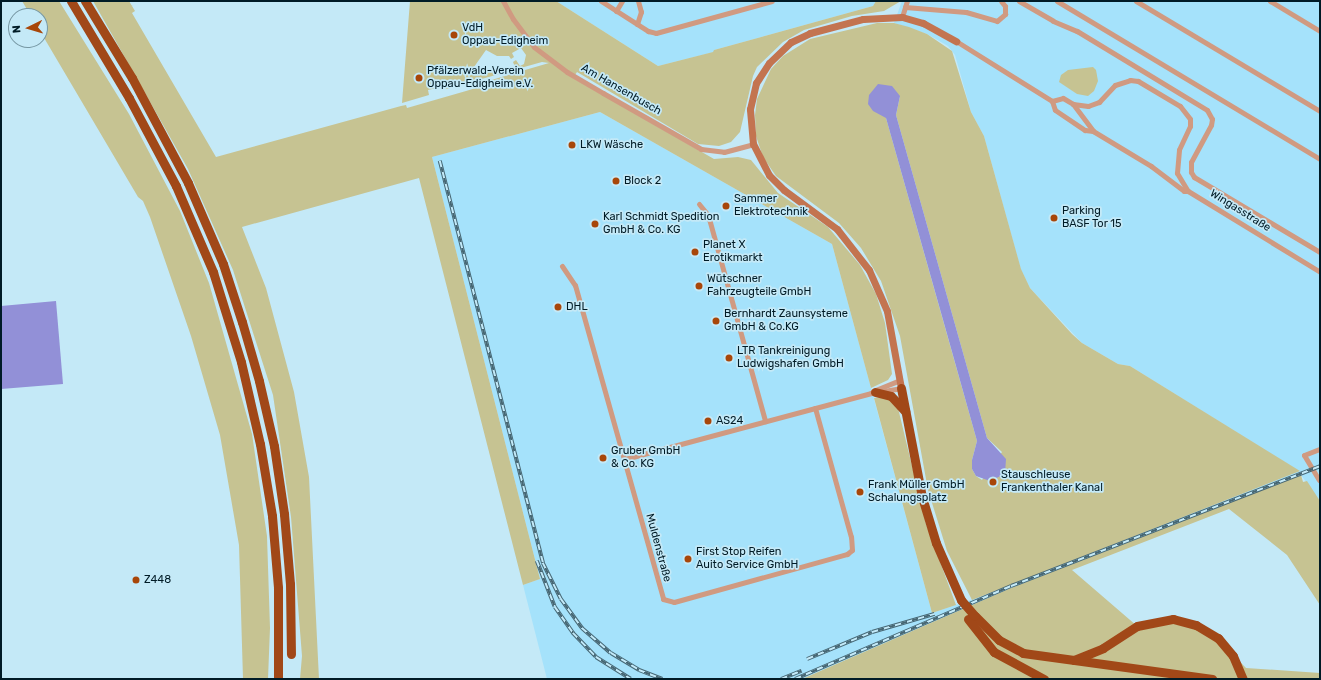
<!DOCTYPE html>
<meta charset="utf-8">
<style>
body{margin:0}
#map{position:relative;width:1321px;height:680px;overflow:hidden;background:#c4e9f7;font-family:Rubik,sans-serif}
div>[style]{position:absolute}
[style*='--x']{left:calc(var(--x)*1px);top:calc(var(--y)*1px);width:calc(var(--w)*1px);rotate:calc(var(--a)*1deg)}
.built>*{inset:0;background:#a5e2fb}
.green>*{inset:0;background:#c6c392}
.water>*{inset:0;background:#9290d7}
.street>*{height:5px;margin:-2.5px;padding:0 2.5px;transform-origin:2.5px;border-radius:2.5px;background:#d09a81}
.secondary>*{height:7px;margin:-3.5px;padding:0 3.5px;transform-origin:3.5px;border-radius:3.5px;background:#c37450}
.highway>*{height:9px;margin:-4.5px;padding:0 4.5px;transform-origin:4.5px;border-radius:4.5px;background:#a14818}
.rail>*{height:3.5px;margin-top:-1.75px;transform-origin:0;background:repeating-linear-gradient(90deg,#c4e9f7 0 6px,#476672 0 12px);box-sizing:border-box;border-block:1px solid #476672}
.highway-bridge>*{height:9px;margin:-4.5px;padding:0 4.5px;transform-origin:4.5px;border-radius:4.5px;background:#a14818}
.dots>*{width:11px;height:11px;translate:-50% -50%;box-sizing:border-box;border:2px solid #c4e9f7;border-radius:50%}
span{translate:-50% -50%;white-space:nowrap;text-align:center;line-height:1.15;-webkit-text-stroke:3.5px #c4e9f7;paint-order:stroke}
.poi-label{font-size:11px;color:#001b26}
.left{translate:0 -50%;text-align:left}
.street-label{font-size:11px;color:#001b26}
.frame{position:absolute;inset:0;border:2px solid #001b26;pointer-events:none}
.north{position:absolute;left:8px;top:8px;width:40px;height:40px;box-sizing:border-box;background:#c4e9f7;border:1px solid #7697a3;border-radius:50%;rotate:265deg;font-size:11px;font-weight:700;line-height:16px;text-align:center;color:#001b26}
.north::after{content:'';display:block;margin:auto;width:14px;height:18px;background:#a84609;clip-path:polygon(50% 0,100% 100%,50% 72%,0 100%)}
</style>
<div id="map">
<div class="built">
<div style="clip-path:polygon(556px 1px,876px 1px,873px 6px,714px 50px,714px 52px,658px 66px)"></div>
<div style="clip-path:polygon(902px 1px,1320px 1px,1320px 501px,1301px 475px,1011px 588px,802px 679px,547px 679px,523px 585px,540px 579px,432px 157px,600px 112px,832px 244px,932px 613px,985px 595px,1299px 471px,1130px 366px,1118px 364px,1082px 343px,1030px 288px,1021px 270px,984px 136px,971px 112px,955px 55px,948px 46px,927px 34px,894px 23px)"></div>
</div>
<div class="green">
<div style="clip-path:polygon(22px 1px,59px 1px,129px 114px,180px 211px,209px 283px,252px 434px,267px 536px,270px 628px,268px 679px,243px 679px,239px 545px,220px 435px,191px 336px,150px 217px,143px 201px,138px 197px,40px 31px,40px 16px,31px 16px)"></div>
<div style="clip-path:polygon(evenodd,93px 1px,129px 1px,135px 11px,132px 13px,216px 157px,401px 106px,406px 105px,407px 108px,466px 91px,489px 84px,488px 81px,549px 63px,542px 62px,446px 89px,445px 86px,428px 90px,429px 95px,402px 103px,410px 1px,556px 1px,658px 66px,713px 52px,714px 50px,873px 6px,876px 1px,901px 1px,884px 11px,852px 16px,804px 30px,783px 42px,757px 67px,753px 76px,740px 132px,731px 142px,719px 146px,698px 144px,577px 72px,573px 78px,714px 159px,738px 157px,751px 160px,778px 193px,828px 227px,860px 265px,876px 294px,885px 323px,892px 374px,888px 380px,871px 388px,832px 244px,600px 112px,432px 157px,540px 579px,523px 585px,419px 178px,242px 227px,266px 288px,294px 392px,309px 477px,319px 679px,300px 679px,302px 656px,291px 517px,273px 395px,233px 270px,188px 169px,93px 1px,521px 48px,526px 55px,524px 64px,520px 66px,516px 60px,513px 62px,515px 67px,483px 73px,474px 67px,486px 50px,497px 56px,509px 56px,511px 59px,514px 57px,512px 53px,521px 48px)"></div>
<div style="clip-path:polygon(evenodd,877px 23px,894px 23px,909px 27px,927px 34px,952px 51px,971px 112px,984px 136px,1021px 269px,1030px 288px,1072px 334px,1082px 343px,1118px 364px,1130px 366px,1300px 471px,972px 600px,947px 551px,928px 490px,900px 336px,881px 281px,861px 248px,839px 223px,776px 176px,763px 157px,756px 136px,755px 115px,757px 99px,771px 69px,783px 56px,810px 39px,877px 23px,900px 96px,896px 115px,987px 438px,1002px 452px,982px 480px,976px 476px,972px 469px,972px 460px,977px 441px,886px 118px,900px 96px)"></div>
<div style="clip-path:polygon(1093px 67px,1096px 70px,1098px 81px,1094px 91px,1088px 96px,1077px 94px,1059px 82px,1061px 75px,1068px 70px)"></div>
<div style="clip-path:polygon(887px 396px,898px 408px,926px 524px,956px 605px,932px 613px,874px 398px)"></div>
<div style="clip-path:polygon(1301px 475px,1303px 482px,1307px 481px,1320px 501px,1320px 605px,1287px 555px,1229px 509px,1072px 570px,1137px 626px,1180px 621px,1223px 644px,1246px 668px,1320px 673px,1320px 679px,802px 679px,1011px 588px)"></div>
</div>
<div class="water">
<div style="clip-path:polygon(878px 84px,892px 86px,900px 96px,896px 115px,987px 438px,1006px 459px,1005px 474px,990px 481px,976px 476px,972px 469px,972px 460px,977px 441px,947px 334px,886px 118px,873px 111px,868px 104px,869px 95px)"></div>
<div style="clip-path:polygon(56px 301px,63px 384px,1px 389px,1px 306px)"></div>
</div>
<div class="street">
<div style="--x:503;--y:1;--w:21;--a:61"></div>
<div style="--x:513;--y:19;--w:35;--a:53"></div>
<div style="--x:534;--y:47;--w:41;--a:37.1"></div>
<div style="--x:567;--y:72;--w:42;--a:30.3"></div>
<div style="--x:603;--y:93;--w:113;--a:29.7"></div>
<div style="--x:701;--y:149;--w:23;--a:7"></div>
<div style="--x:724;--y:152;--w:30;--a:-15"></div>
<div style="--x:601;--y:1;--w:56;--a:32.6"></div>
<div style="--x:648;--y:31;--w:8;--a:14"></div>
<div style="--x:656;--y:33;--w:120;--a:-15.4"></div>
<div style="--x:1019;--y:1;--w:39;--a:30"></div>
<div style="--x:1053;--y:21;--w:26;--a:23"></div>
<div style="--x:1077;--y:31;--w:152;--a:31.3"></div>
<div style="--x:1207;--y:110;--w:10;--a:61"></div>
<div style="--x:1212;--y:119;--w:6;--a:99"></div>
<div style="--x:1211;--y:125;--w:42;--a:118.4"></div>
<div style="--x:1191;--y:162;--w:10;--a:90"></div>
<div style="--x:1191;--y:172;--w:6;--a:59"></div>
<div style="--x:1194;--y:177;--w:147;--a:30.8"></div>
<div style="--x:1057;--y:1;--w:307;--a:31"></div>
<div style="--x:1136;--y:1;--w:214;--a:30.9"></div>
<div style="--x:1270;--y:1;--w:58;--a:31"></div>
<div style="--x:905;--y:7;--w:61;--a:4.7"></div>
<div style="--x:966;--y:12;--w:32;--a:16"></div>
<div style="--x:997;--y:21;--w:11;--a:-41"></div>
<div style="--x:1005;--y:14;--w:8;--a:-90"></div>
<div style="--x:1005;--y:6;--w:6;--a:-129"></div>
<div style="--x:616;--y:11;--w:12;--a:-59"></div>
<div style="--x:902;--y:17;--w:17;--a:-73"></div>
<div style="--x:637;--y:24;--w:13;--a:-72"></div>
<div style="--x:641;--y:12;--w:11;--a:-105"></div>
<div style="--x:956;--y:41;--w:113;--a:32"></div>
<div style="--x:1052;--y:101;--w:9;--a:72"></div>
<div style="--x:1055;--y:110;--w:36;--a:34"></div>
<div style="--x:1085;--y:130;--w:8;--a:7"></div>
<div style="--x:1052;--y:101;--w:11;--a:-15"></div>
<div style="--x:1063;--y:98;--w:12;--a:31"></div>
<div style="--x:1073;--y:104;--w:15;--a:8"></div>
<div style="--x:1088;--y:106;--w:12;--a:-20"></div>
<div style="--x:1099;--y:102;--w:23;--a:-47"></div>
<div style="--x:1115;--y:85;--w:16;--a:-18"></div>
<div style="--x:1130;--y:80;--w:8;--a:7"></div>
<div style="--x:1138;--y:81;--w:49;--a:30.8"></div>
<div style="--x:1180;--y:106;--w:16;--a:52"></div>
<div style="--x:1190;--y:119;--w:7;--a:90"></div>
<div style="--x:1190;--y:126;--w:26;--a:115"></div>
<div style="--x:1179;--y:150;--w:23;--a:95"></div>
<div style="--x:1177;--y:173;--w:21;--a:59"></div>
<div style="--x:1188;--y:191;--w:155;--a:31.5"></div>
<div style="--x:1073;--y:104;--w:34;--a:53"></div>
<div style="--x:1093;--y:131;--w:68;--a:31.1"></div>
<div style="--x:1151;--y:166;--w:41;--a:37.1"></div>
<div style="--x:1184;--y:191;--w:4;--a:0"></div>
<div style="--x:699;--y:204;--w:14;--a:51"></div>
<div style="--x:708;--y:215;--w:214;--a:74.5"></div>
<div style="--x:562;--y:266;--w:23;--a:56"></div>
<div style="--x:575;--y:285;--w:326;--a:74.3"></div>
<div style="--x:663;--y:599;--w:11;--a:15"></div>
<div style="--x:674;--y:602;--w:180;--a:-15.5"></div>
<div style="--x:847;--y:554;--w:6;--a:-39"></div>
<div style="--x:852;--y:550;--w:13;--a:-94"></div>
<div style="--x:851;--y:537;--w:134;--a:-105.6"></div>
<div style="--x:873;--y:391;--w:29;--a:-22"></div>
<div style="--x:625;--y:459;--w:255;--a:-15"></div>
<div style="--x:871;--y:393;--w:30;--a:-9"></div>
<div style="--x:1319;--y:480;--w:29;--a:-121"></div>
<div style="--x:1304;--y:455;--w:17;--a:-21"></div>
</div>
<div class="secondary">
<div style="--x:901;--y:388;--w:78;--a:-100.3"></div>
<div style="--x:887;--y:311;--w:45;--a:-113.7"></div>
<div style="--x:869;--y:270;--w:52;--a:-128"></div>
<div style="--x:837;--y:229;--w:66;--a:-143.7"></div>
<div style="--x:784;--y:190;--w:21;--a:-135"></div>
<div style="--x:769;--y:175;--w:35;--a:-117"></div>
<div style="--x:753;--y:144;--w:35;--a:-95"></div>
<div style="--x:750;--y:109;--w:27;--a:-77"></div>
<div style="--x:756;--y:83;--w:24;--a:-57"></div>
<div style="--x:769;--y:63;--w:30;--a:-44"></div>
<div style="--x:791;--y:42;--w:21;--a:-25"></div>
<div style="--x:810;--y:33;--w:55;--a:-14.8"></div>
<div style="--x:863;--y:19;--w:39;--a:-3"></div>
<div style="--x:902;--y:17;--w:22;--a:16"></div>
<div style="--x:923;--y:23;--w:38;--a:29"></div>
</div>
<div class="highway">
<div style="--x:71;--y:1;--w:113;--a:59.1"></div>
<div style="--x:129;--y:98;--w:100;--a:61.9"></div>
<div style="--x:176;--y:186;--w:94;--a:66.7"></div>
<div style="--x:213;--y:272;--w:94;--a:72.7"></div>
<div style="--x:241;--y:362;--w:84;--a:77"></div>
<div style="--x:260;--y:444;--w:73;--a:80.5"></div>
<div style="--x:272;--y:516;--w:72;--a:85.2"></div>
<div style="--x:278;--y:588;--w:91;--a:90"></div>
<div style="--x:85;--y:1;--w:90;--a:58.6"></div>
<div style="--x:132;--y:78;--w:119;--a:61.9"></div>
<div style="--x:188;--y:183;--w:88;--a:66.6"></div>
<div style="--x:223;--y:264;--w:61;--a:71.9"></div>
<div style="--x:242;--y:322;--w:61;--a:73.9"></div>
<div style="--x:259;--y:381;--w:67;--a:77"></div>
<div style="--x:274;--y:446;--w:69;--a:81.6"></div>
<div style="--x:284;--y:514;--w:70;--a:85.1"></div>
<div style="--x:290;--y:584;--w:70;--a:89.2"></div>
<div style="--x:901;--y:388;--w:111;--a:79.1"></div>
<div style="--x:922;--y:497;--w:48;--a:73.1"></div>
<div style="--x:936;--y:543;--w:62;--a:66.3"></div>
<div style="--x:875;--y:392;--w:16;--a:14"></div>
<div style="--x:891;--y:396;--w:21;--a:47"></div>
<div style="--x:975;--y:616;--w:34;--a:45"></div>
<div style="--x:999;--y:640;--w:27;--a:28"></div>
<div style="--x:1023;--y:653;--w:191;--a:7.8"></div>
<div style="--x:968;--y:619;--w:42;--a:51.8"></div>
<div style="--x:994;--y:652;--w:57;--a:28.4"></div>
<div style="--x:1074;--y:660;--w:31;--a:-22"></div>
<div style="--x:1103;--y:648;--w:40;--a:-32.9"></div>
<div style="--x:1137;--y:626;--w:37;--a:-11"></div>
<div style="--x:1173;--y:619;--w:24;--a:15"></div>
<div style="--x:1196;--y:625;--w:26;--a:31"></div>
<div style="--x:1218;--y:638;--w:23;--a:50"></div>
<div style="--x:1233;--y:656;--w:25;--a:67"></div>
</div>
<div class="rail">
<div style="--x:440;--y:161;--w:415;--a:75.6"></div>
<div style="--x:543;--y:563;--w:40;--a:63.4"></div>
<div style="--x:561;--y:599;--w:36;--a:54"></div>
<div style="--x:582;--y:628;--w:38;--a:41"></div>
<div style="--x:611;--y:653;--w:33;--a:31"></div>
<div style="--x:639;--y:670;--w:25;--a:21"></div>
<div style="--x:537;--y:561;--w:49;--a:68.6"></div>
<div style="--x:555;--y:607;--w:32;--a:55"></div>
<div style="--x:573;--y:633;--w:33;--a:46"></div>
<div style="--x:596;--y:657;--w:41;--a:32.2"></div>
<div style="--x:807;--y:659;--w:70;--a:-22.6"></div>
<div style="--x:872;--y:632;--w:65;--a:-16.2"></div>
<div style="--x:781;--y:679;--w:22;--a:-22"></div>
<div style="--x:795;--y:679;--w:235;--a:-23.3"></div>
<div style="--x:1011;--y:586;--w:331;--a:-21.2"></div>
</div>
<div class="highway-bridge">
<div style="--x:961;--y:600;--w:21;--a:49"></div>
</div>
<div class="dots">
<div style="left:454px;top:35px;background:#a84609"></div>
<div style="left:419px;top:78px;background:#a84609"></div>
<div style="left:572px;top:145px;background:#a84609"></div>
<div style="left:616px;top:181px;background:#a84609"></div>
<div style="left:726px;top:206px;background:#a84609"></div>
<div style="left:1054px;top:218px;background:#a84609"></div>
<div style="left:595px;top:224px;background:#a84609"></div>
<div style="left:695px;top:252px;background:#a84609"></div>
<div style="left:699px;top:286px;background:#a84609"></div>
<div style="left:558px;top:307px;background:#a84609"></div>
<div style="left:716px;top:321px;background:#a84609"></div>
<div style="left:729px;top:358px;background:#a84609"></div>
<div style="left:708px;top:421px;background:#a84609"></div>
<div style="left:603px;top:458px;background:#a84609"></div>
<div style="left:993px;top:482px;background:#a84609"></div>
<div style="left:860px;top:492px;background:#a84609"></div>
<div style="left:688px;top:559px;background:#a84609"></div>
<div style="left:136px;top:580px;background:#a84609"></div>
</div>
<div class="poi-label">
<span class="left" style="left:462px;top:35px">VdH<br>Oppau-Edigheim</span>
<span class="left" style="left:427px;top:78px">Pfälzerwald-Verein<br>Oppau-Edigheim e.V.</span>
<span class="left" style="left:580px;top:145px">LKW Wäsche</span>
<span class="left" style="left:624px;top:181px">Block 2</span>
<span class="left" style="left:734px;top:206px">Sammer<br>Elektrotechnik</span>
<span class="left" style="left:1062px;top:218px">Parking<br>BASF Tor 15</span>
<span class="left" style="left:603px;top:224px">Karl Schmidt Spedition<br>GmbH &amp; Co. KG</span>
<span class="left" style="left:703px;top:252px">Planet X<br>Erotikmarkt</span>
<span class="left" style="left:707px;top:286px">Wütschner<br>Fahrzeugteile GmbH</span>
<span class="left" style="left:566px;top:307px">DHL</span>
<span class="left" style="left:724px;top:321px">Bernhardt Zaunsysteme<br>GmbH &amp; Co.KG</span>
<span class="left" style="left:737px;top:358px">LTR Tankreinigung<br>Ludwigshafen GmbH</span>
<span class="left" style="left:716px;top:421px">AS24</span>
<span class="left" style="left:611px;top:458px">Gruber GmbH<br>&amp; Co. KG</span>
<span class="left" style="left:1001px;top:482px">Stauschleuse<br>Frankenthaler Kanal</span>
<span class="left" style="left:868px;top:492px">Frank Müller GmbH<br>Schalungsplatz</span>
<span class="left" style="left:696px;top:559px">First Stop Reifen<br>Auito Service GmbH</span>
<span class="left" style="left:144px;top:580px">Z448</span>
</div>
<div class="street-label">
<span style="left:621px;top:90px;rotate:30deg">Am Hansenbusch</span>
<span style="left:1240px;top:211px;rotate:32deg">Wingasstraße</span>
<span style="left:658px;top:548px;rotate:75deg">Muldenstraße</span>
</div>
<div class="frame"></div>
<div class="north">N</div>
</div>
